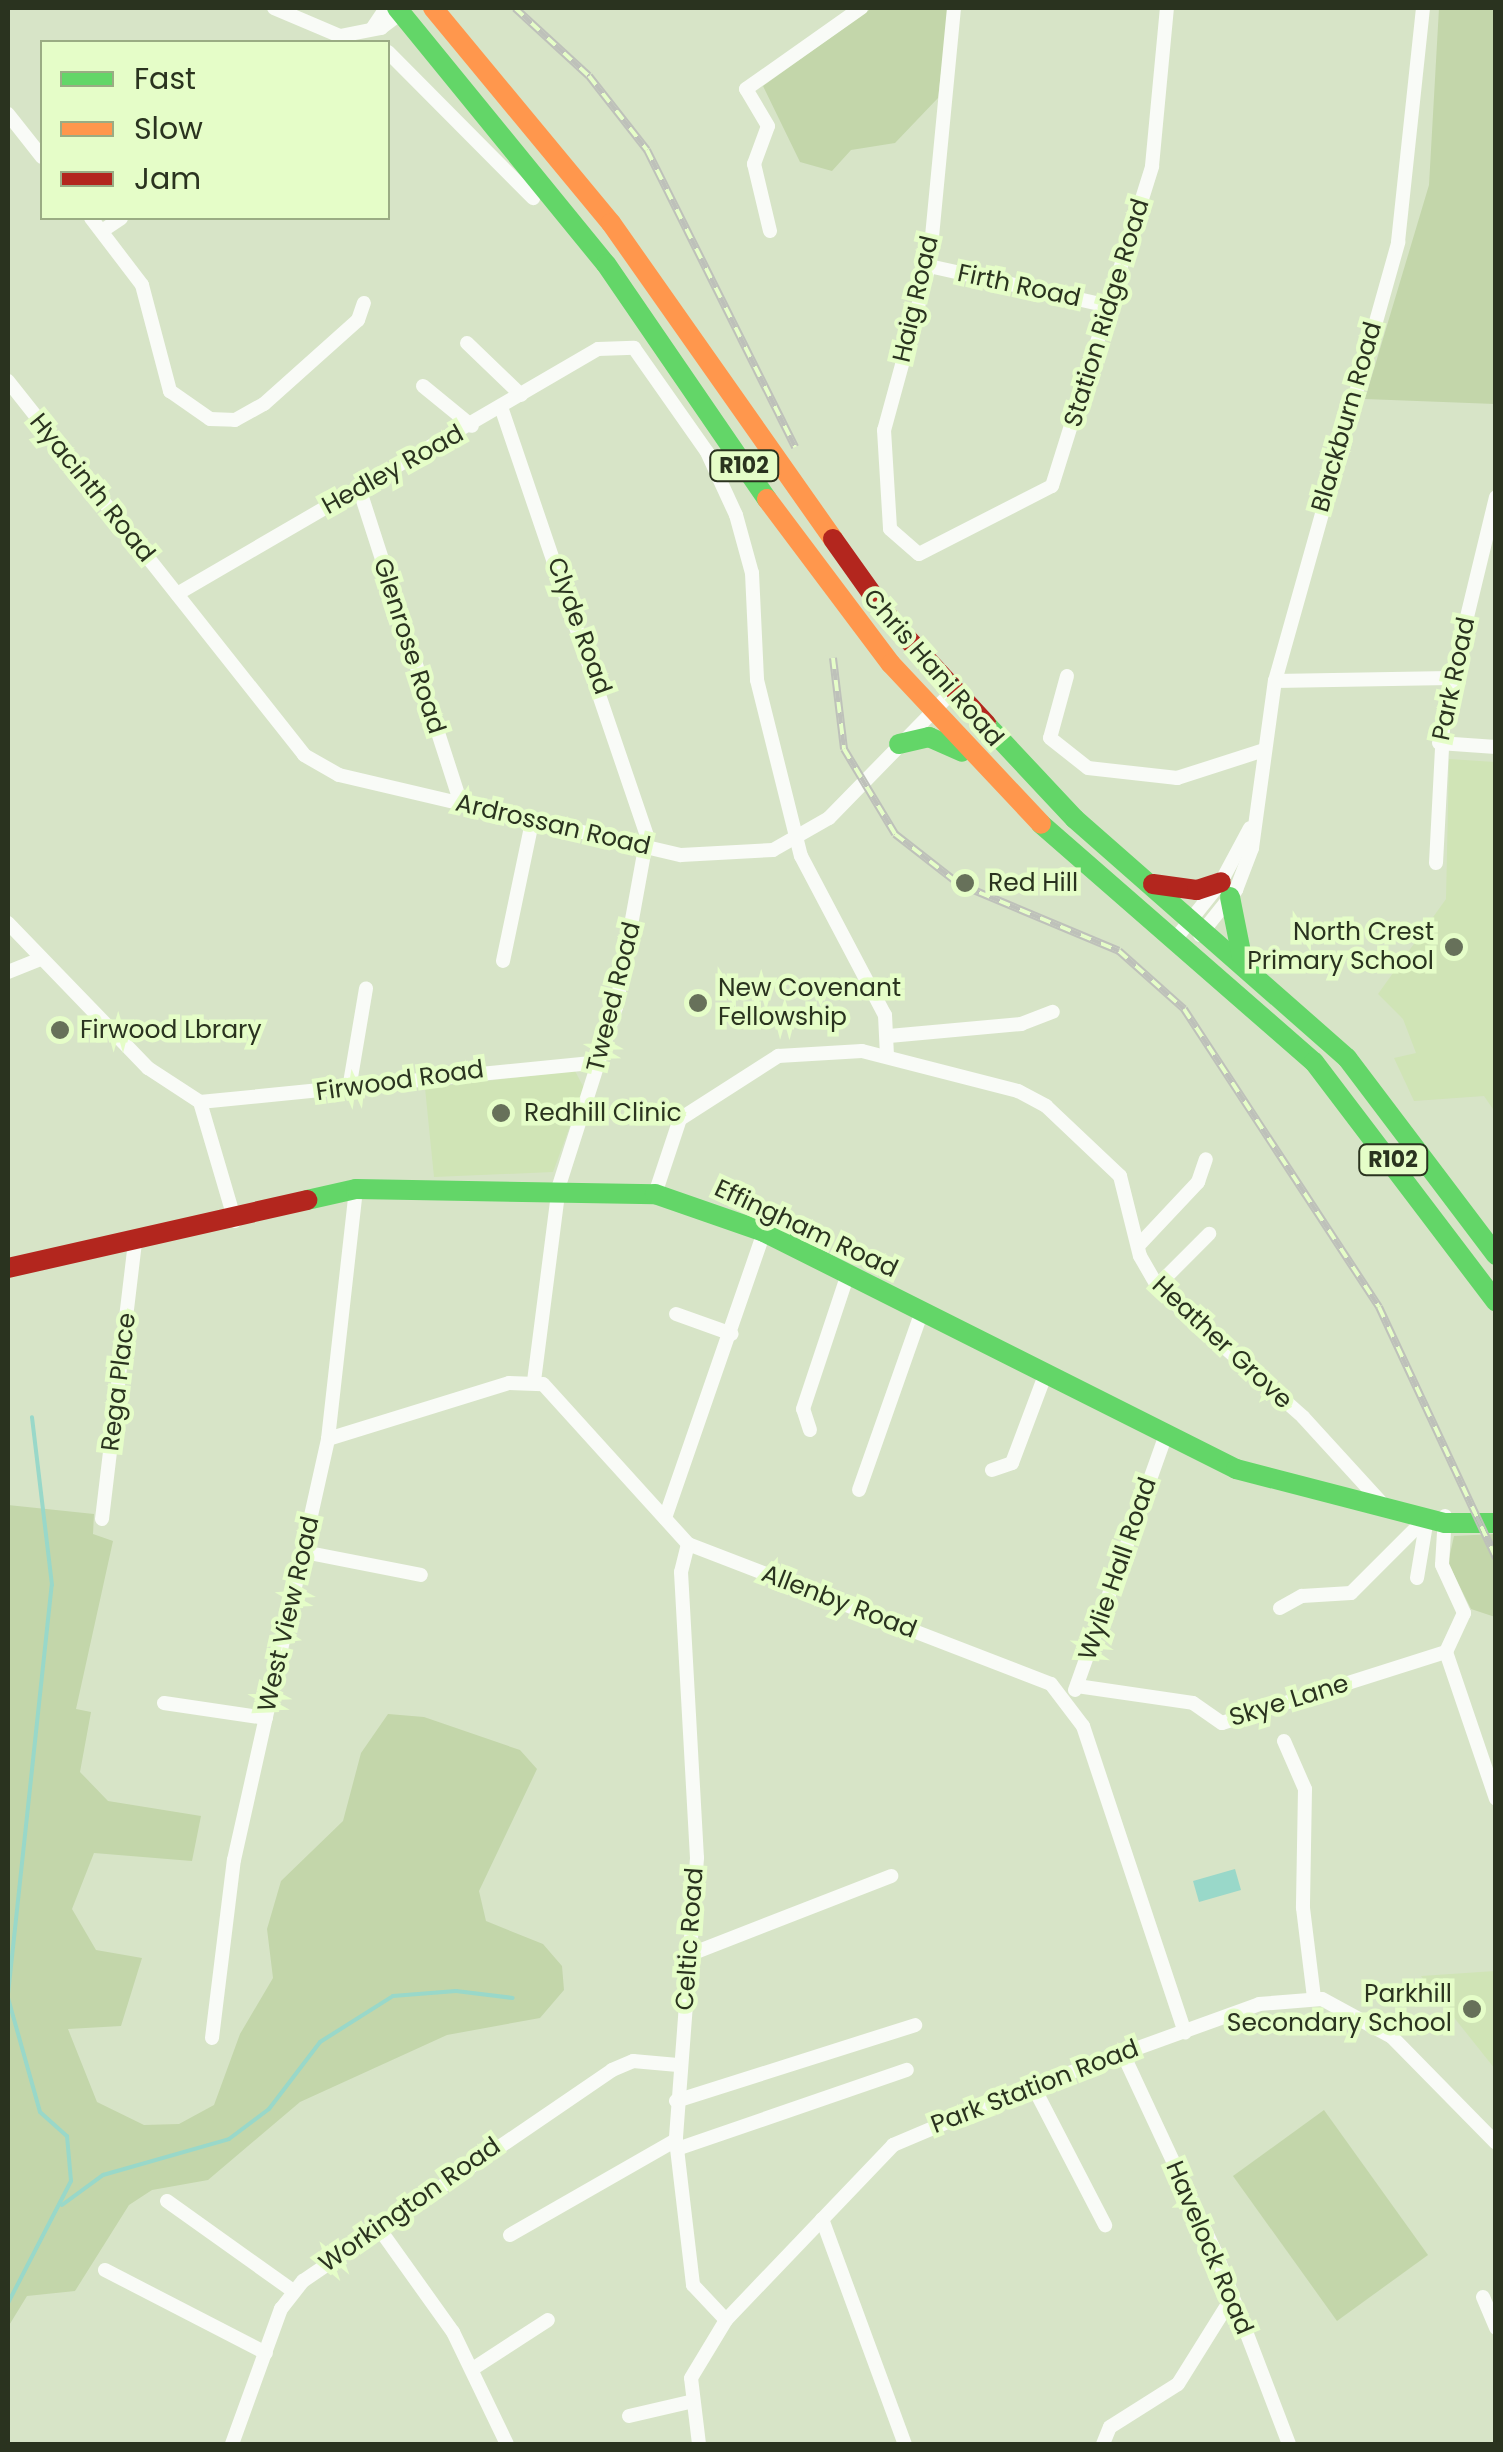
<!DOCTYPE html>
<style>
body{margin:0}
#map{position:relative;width:1503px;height:2452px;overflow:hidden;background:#d7e4c7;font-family:Poppins,sans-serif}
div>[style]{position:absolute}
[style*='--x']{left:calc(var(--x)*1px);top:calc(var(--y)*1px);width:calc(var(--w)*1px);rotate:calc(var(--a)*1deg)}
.built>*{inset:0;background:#d0e4b6}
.green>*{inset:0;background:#c3d6aa}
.water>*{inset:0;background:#99d8c9}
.stream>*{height:4px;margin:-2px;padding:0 2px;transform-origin:2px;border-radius:2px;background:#99d8c9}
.street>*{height:14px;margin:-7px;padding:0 7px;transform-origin:7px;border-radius:7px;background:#f9fbf7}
.fast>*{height:20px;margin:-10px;padding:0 10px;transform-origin:10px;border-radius:10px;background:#63d668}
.slow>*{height:20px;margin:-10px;padding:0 10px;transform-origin:10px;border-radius:10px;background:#ff974d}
.jam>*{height:20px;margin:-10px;padding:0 10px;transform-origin:10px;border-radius:10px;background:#b3261e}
.rail>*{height:8px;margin-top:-4px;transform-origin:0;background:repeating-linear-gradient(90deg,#e5fdc8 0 11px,#bec1ba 0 22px);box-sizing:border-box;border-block:2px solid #bec1ba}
.dots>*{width:28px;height:28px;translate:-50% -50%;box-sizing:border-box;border:5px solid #e5fdc8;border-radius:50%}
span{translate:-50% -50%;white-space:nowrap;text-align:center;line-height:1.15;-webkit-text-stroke:9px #e5fdc8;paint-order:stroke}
.shield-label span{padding:2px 8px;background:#e5fdc8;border:2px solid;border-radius:8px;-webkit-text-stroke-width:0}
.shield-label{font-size:22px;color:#2a331f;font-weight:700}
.street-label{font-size:25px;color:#2a331f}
.poi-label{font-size:25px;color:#2a331f}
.left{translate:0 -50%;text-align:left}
.right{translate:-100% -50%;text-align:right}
.frame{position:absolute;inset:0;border:10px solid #2a331f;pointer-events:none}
.legend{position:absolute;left:40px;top:40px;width:350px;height:180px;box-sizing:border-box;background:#e5fdc8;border:2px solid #9aac84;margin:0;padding:12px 18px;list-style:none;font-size:30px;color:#2a331f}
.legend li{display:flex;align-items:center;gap:20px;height:50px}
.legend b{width:50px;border:2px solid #9aac84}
</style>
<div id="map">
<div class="built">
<div style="clip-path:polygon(1449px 759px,1495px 762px,1495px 1112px,1484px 1096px,1414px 1101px,1394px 1058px,1416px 1053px,1403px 1019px,1378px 994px,1446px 899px)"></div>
<div style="clip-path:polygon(575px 1071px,584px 1088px,553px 1172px,434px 1177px,425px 1088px)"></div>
<div style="clip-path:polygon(1495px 1971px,1496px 1971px,1495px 2069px,1421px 1976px)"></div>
</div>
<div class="green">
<div style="clip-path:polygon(872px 8px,949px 8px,938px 98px,895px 143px,851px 150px,832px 171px,800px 162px,763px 86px)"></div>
<div style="clip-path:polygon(1439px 8px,1495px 8px,1495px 404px,1365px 399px,1429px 185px)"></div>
<div style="clip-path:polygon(8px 1505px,94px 1514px,93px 1534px,113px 1541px,76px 1709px,91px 1712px,80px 1772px,108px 1801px,201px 1816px,192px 1861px,94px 1853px,72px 1909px,96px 1950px,142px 1958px,121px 2026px,68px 2029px,97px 2102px,144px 2125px,179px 2124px,214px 2105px,240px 2034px,273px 1978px,267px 1929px,281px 1881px,343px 1821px,361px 1753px,388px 1714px,424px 1717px,520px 1750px,537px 1769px,479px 1891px,486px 1921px,543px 1944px,562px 1966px,564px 1990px,540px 2018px,447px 2035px,300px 2102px,208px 2180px,152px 2190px,129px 2205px,75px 2291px,27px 2296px,8px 2327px)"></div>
<div style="clip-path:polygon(1495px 1534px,1496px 1536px,1495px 1617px,1471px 1609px,1448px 1563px,1454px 1536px)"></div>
<div style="clip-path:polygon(1324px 2110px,1428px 2255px,1337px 2321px,1233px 2176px)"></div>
</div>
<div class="water">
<div style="clip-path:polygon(1235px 1869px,1241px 1890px,1199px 1902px,1193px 1881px)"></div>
</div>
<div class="stream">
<div style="--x:8;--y:1994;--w:411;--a:-83.9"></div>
<div style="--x:52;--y:1585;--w:169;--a:-96.8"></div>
<div style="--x:8;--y:1998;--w:118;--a:74.3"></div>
<div style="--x:40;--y:2112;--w:36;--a:42"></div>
<div style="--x:67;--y:2136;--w:45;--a:84.9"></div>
<div style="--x:71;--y:2181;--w:137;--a:117.3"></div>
<div style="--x:62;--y:2205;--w:51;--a:-36.2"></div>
<div style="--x:103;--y:2175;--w:131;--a:-15.9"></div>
<div style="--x:229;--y:2139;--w:50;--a:-36.9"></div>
<div style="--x:269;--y:2109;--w:84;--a:-52.7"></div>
<div style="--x:320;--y:2042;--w:86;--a:-32.2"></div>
<div style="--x:393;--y:1996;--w:63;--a:-4.5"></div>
<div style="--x:456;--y:1991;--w:57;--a:7"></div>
</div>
<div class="street">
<div style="--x:274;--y:8;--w:72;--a:23"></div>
<div style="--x:340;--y:36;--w:42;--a:-11"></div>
<div style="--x:381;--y:28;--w:30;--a:-37"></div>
<div style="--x:954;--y:8;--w:259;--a:95.5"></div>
<div style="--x:929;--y:266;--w:170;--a:105.3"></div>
<div style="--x:884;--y:430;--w:99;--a:86.5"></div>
<div style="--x:890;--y:529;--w:38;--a:41"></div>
<div style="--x:919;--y:554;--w:149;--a:-27.1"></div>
<div style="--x:1052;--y:486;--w:335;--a:-72.6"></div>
<div style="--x:1152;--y:166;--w:159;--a:-84.6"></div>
<div style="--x:372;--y:29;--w:25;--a:-56"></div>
<div style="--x:388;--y:52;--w:206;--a:45.2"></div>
<div style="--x:8;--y:114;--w:55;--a:51.7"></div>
<div style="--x:91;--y:218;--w:84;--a:52.7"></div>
<div style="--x:142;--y:285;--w:110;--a:75.2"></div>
<div style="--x:170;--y:391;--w:49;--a:35"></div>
<div style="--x:210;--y:419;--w:25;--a:2"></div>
<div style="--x:235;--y:420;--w:33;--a:-29"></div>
<div style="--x:264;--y:404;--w:126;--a:-41.8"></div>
<div style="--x:358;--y:320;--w:18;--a:-71"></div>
<div style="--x:102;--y:231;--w:23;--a:-34"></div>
<div style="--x:770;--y:231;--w:69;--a:-103.4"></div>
<div style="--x:754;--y:164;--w:40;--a:-69.8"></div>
<div style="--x:768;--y:126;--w:43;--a:-120.7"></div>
<div style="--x:746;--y:89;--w:141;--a:-35.2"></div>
<div style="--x:929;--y:266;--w:185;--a:12.5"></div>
<div style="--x:467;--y:343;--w:75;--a:43.9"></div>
<div style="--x:8;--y:381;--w:477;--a:51.6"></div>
<div style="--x:304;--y:755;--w:40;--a:29.7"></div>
<div style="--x:339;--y:775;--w:351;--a:13.2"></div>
<div style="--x:681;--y:855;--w:92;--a:-3.1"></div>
<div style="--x:773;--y:850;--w:64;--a:-29.7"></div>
<div style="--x:829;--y:818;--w:176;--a:-45.7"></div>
<div style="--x:423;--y:386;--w:63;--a:39.2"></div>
<div style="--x:501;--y:407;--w:454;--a:71.2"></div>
<div style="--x:647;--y:837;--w:173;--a:100.3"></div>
<div style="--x:616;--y:1007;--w:188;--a:107.7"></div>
<div style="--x:559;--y:1186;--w:197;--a:97.3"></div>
<div style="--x:359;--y:488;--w:331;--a:72.1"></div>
<div style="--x:177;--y:594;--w:487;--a:-30.2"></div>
<div style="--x:598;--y:349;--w:36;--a:-2"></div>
<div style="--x:634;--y:348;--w:127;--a:54.9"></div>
<div style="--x:707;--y:452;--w:69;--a:65.3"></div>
<div style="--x:736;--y:515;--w:60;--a:74.6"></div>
<div style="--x:752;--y:573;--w:107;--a:87.3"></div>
<div style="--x:757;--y:680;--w:181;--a:76"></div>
<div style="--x:801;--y:856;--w:180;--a:62.2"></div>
<div style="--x:885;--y:1015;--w:41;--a:87.2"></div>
<div style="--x:1067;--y:676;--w:64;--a:105.3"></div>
<div style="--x:1050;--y:738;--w:48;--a:38.3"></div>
<div style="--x:1088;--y:768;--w:90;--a:6.4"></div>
<div style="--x:1177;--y:778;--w:91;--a:-17.8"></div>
<div style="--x:1275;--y:681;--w:175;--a:-1"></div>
<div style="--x:1439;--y:743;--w:57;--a:4"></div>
<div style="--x:1436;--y:863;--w:151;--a:-87"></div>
<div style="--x:1444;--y:712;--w:221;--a:-76.4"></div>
<div style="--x:8;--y:923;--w:202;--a:46"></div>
<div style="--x:148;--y:1068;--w:62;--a:33.2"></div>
<div style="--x:200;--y:1102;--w:401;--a:-5.7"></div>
<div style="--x:1200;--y:935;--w:58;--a:-51.3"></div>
<div style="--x:1236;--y:890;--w:45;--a:-69.1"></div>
<div style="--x:1252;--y:848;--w:169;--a:-82.2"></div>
<div style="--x:1275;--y:681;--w:456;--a:-74.3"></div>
<div style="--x:1398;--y:242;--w:235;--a:-83.9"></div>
<div style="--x:1173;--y:942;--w:77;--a:-51.3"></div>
<div style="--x:1221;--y:882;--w:61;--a:-61.8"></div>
<div style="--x:503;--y:961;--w:146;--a:-78.2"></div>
<div style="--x:8;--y:972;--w:35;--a:-22"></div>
<div style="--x:889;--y:1036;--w:133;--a:-5.2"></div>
<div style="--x:1021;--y:1024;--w:34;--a:-21"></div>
<div style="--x:349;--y:1089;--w:102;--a:-80.4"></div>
<div style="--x:200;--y:1102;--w:124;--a:73.6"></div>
<div style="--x:655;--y:1194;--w:79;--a:-71.6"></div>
<div style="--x:680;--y:1119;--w:117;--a:-32.7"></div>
<div style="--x:778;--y:1056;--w:84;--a:-3.4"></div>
<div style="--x:862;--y:1051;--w:161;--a:14.4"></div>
<div style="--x:1018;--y:1091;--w:32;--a:28"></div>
<div style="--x:1046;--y:1106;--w:102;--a:43.4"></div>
<div style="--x:1120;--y:1176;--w:82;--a:76"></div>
<div style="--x:1140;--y:1256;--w:38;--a:60"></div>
<div style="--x:1159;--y:1289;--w:193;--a:41.6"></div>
<div style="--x:1303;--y:1417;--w:123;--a:47.6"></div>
<div style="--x:1138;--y:1246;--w:88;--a:-46.8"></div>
<div style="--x:1198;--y:1182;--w:24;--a:-71"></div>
<div style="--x:1157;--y:1286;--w:74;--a:-45"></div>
<div style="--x:676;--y:1314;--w:59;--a:19.7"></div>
<div style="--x:810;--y:1430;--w:22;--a:-108"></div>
<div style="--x:803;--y:1409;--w:142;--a:-71.6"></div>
<div style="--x:328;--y:1439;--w:189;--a:-17.2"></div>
<div style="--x:509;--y:1383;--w:34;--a:2"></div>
<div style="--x:543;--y:1384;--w:216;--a:47.8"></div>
<div style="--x:688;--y:1544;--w:389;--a:21.1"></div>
<div style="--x:1051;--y:1684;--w:53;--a:52.7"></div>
<div style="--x:1083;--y:1726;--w:323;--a:71.6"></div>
<div style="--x:992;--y:1470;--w:21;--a:-19"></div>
<div style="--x:1012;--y:1463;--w:94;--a:-69.4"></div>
<div style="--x:859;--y:1490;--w:190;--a:-70.6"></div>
<div style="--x:1445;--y:1516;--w:49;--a:93.5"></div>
<div style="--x:1442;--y:1565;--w:53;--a:65.4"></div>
<div style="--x:1464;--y:1613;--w:43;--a:114.8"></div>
<div style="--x:1446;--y:1652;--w:155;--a:71.2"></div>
<div style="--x:665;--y:1518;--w:293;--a:-70.9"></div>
<div style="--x:102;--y:1519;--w:277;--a:-83.2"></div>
<div style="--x:688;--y:1544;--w:29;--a:104"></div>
<div style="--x:681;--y:1572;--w:286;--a:86.8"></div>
<div style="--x:697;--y:1858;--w:283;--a:94.3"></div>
<div style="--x:676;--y:2140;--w:146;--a:83.3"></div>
<div style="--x:693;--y:2285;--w:48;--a:46.7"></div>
<div style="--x:304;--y:1552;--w:119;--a:11.1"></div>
<div style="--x:1417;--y:1578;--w:55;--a:-80.5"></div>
<div style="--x:1280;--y:1608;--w:25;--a:-29"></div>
<div style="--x:1302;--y:1596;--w:49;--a:-3.5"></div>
<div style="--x:1351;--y:1593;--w:109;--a:-45"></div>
<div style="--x:1077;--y:1686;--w:117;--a:8.3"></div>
<div style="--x:1193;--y:1703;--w:35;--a:35"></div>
<div style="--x:1222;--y:1723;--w:235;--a:-17.6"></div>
<div style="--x:1075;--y:1690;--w:269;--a:-70.4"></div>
<div style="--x:164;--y:1703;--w:103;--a:8.4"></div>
<div style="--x:1284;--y:1741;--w:52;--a:66.4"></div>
<div style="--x:1305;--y:1789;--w:119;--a:91"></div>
<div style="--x:1303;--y:1908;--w:91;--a:83"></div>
<div style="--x:691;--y:1954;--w:215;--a:-21.3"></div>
<div style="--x:212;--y:2038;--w:179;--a:-83"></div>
<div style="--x:234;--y:1860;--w:431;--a:-77.4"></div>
<div style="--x:328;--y:1439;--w:252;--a:-83.6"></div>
<div style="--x:1123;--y:2054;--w:220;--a:65"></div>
<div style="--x:1216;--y:2253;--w:204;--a:69.1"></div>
<div style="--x:1033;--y:2086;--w:157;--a:62.6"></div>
<div style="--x:676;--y:2101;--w:251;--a:-17.6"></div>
<div style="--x:677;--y:2149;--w:243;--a:-19"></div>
<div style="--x:167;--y:2201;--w:155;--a:35.5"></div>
<div style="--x:822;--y:2219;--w:240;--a:69.8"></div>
<div style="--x:378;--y:2227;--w:129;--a:54.5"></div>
<div style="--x:453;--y:2332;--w:124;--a:64.3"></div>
<div style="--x:510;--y:2235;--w:191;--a:-29.8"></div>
<div style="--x:105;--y:2270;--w:181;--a:27.3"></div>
<div style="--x:1483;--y:2297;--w:34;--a:67"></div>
<div style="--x:474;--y:2368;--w:88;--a:-33"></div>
<div style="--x:629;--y:2416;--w:62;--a:-13.1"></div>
<div style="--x:232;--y:2444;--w:144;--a:-70.1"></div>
<div style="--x:281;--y:2309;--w:36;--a:-52"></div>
<div style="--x:303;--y:2281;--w:374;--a:-34.3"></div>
<div style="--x:612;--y:2070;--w:23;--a:-23"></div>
<div style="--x:633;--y:2061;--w:45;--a:5.1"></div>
<div style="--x:699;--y:2444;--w:66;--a:-96.9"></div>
<div style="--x:691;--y:2378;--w:68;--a:-58.9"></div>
<div style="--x:726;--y:2320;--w:242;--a:-46.3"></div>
<div style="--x:893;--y:2145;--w:152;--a:-22.9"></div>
<div style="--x:1033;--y:2086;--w:240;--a:-19.9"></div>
<div style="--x:1259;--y:2004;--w:63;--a:-4.5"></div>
<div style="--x:1322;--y:1999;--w:80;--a:28.5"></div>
<div style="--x:1392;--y:2037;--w:148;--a:45.5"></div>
<div style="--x:1103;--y:2444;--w:18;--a:-68"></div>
<div style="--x:1110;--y:2427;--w:80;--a:-32.3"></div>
<div style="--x:1178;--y:2384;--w:104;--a:-58"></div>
</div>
<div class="fast">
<div style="--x:397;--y:8;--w:330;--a:50.8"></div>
<div style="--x:606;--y:264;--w:285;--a:55.6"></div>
<div style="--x:986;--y:724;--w:130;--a:46.9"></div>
<div style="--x:1075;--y:819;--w:362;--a:41.3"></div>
<div style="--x:1347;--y:1058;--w:247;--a:52.9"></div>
<div style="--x:899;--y:744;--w:31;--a:-13"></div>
<div style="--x:929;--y:737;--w:36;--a:24"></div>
<div style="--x:1041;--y:824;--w:362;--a:41.1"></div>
<div style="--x:1314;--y:1062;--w:301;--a:52.8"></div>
<div style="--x:1230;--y:897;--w:66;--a:78.7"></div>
<div style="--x:307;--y:1200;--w:50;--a:-12.7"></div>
<div style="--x:356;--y:1189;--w:299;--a:1"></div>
<div style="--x:655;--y:1194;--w:115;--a:19.2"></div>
<div style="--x:764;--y:1232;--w:528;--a:26.66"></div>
<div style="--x:1236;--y:1469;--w:216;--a:14.5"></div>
<div style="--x:1445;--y:1523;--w:51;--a:0"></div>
</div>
<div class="slow">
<div style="--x:433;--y:8;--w:279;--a:50.4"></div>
<div style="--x:611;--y:223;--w:386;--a:54.9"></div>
<div style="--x:767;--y:499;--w:206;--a:53.1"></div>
<div style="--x:891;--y:664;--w:219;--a:46.8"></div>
</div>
<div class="jam">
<div style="--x:833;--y:539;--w:102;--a:54.6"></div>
<div style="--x:892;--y:622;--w:139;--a:47.3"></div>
<div style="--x:1153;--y:884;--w:44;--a:7.8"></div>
<div style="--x:1197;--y:890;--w:25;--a:-18"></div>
<div style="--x:8;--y:1268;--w:307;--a:-12.8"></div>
</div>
<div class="rail">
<div style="--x:515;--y:8;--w:100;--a:42.6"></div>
<div style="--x:589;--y:76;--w:94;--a:51.9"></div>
<div style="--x:647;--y:150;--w:332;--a:63.5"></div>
<div style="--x:833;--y:658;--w:92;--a:83.1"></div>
<div style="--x:844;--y:749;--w:99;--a:59"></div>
<div style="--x:895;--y:834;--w:81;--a:38"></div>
<div style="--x:959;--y:884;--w:173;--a:22.7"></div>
<div style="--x:1119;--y:951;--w:87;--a:41.7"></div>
<div style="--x:1184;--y:1009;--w:356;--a:56.8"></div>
<div style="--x:1379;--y:1307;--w:277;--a:65"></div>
</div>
<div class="dots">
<div style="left:965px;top:883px;background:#67715a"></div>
<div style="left:1454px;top:947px;background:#67715a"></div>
<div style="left:698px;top:1003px;background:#67715a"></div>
<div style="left:60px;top:1030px;background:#67715a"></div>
<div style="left:501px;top:1113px;background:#67715a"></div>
<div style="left:1472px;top:2009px;background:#67715a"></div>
</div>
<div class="shield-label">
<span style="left:744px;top:466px">R102</span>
<span style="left:1393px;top:1160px">R102</span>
</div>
<div class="street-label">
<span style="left:1019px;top:286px;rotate:12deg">Firth Road</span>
<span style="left:916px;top:299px;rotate:-77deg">Haig Road</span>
<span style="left:1107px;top:313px;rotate:-73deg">Station Ridge Road</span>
<span style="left:1347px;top:417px;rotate:-74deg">Blackburn Road</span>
<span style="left:393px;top:470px;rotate:-29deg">Hedley Road</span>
<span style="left:92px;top:488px;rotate:51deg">Hyacinth Road</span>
<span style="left:579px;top:626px;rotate:70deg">Clyde Road</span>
<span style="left:409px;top:646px;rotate:72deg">Glenrose Road</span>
<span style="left:933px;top:668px;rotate:49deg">Chris Hani Road</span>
<span style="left:1454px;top:679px;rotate:-78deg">Park Road</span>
<span style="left:553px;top:825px;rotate:13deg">Ardrossan Road</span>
<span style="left:614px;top:997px;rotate:-76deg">Tweed Road</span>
<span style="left:400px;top:1081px;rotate:-8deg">Firwood Road</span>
<span style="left:806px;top:1229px;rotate:25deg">Effingham Road</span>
<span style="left:1222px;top:1343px;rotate:43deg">Heather Grove</span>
<span style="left:119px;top:1382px;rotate:-83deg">Rega Place</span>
<span style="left:1118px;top:1569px;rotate:-71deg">Wylie Hall Road</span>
<span style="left:839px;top:1602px;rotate:21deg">Allenby Road</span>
<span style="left:289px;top:1614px;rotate:-77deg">West View Road</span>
<span style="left:1289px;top:1701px;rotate:-17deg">Skye Lane</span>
<span style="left:690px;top:1939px;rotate:-86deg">Celtic Road</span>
<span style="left:1035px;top:2087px;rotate:-21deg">Park Station Road</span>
<span style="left:410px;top:2205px;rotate:-35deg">Workington Road</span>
<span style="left:1209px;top:2248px;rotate:67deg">Havelock Road</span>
</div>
<div class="poi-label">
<span class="left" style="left:988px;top:883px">Red Hill</span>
<span class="right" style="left:1434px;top:947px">North Crest<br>Primary School</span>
<span class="left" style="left:718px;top:1003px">New Covenant<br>Fellowship</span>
<span class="left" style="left:80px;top:1030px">Firwood Lbrary</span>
<span class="left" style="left:524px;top:1113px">Redhill Clinic</span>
<span class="right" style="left:1452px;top:2009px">Parkhill<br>Secondary School</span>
</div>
<div class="frame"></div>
<ul class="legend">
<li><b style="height:12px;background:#63d668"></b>Fast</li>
<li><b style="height:12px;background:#ff974d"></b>Slow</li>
<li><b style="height:12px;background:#b3261e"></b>Jam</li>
</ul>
</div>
